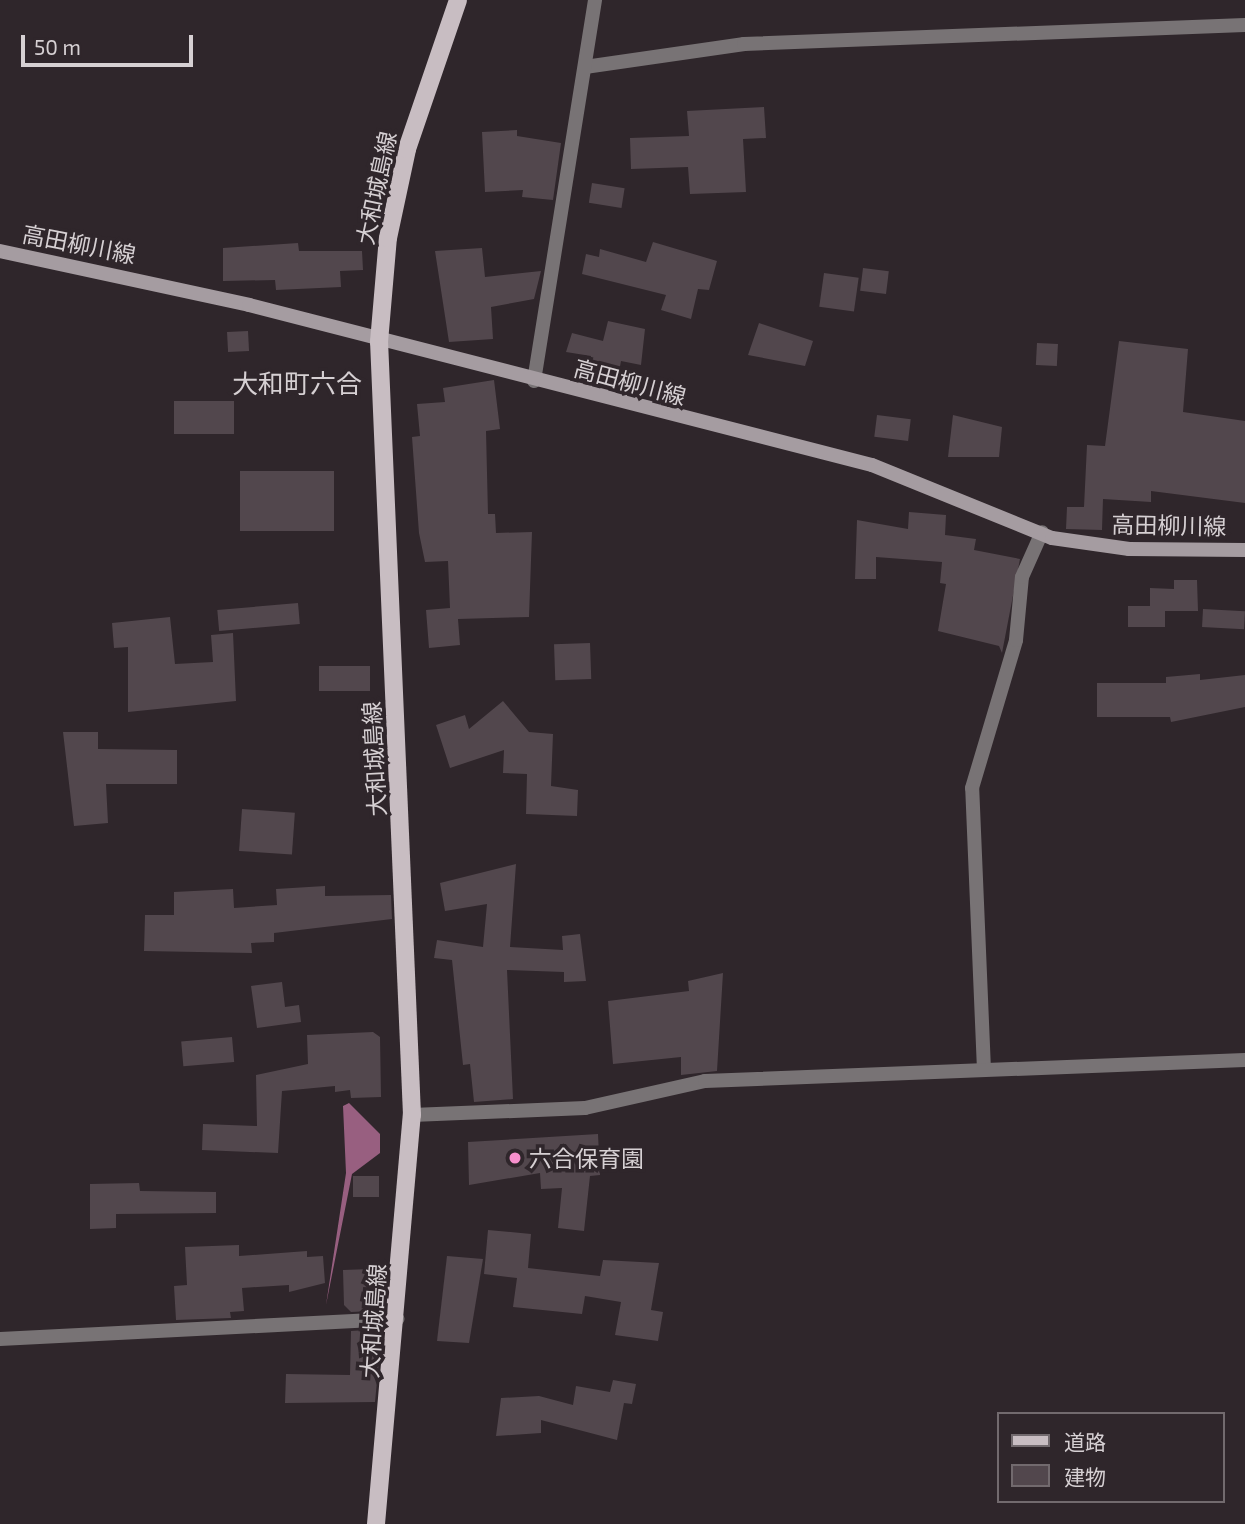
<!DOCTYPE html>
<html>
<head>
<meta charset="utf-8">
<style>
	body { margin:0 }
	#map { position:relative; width:1245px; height:1524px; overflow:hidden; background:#2f262b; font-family:"Exo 2","Noto Sans JP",sans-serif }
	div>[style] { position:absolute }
	.water>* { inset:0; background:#985f80 }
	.building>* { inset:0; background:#52474d; transform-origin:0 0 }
	.minor>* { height:14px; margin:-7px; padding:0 7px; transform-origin:7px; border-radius:7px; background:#787375 }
	.secondary>* { height:14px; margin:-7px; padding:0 7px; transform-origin:7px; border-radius:7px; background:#a59ca1 }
	.primary>* { height:18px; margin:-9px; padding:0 9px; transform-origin:9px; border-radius:9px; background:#c8bdc2 }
	.dots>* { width:19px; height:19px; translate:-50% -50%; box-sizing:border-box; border:4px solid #2f262b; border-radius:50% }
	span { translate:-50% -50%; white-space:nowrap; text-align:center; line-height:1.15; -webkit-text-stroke:7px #2f262b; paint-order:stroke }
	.street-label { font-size:23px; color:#d6d0d3 }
	.poi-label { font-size:23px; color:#d6d0d3 }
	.left { translate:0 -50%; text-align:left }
	.quarter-label { font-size:26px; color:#d6d0d3 }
	.legend { position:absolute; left:997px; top:1412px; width:228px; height:91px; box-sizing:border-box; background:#2f262b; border:2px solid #726a6e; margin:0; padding:9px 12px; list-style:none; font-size:21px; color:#d6d0d3 }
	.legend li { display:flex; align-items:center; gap:14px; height:35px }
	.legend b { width:35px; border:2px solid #726a6e }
	.scale { position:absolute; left:21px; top:35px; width:172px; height:32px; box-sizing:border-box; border:4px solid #d6d0d3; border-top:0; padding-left:9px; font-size:21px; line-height:24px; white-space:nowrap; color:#d6d0d3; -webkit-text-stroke:5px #2f262b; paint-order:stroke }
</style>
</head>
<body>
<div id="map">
	<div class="water">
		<div style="clip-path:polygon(349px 1103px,380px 1134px,380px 1153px,352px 1174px,326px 1305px,346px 1173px,343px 1106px)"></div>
	</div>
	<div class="building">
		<div style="clip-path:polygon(764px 107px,766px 138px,743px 139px,746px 192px,690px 194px,688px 167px,631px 169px,630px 138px,689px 136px,687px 111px)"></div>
		<div style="clip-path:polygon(517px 130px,517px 136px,561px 143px,553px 200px,522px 197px,523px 190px,485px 192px,482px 132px)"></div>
		<div style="left:592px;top:183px;width:33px;height:20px;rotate:9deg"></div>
		<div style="clip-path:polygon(653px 242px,717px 261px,709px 290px,698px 289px,691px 319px,661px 310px,666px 295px,582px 274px,586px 254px,599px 257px,600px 249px,646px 262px)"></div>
		<div style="clip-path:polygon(298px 243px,299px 251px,362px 251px,363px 270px,340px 271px,341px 287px,276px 290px,275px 280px,223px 281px,223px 248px)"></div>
		<div style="clip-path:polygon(482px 248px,485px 277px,541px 271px,534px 299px,491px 307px,493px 339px,449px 342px,435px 251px)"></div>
		<div style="left:863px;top:268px;width:26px;height:23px;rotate:7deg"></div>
		<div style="left:824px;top:273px;width:35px;height:34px;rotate:8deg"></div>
		<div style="clip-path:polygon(608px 321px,645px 329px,641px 365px,621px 361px,617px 383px,586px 377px,591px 356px,566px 352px,572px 333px,603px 341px)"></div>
		<div style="clip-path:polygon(759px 323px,813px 341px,805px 366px,748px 355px)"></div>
		<div style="left:248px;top:331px;width:20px;height:21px;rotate:87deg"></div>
		<div style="clip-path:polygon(1119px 341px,1188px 349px,1183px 412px,1245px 421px,1245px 503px,1151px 491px,1151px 502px,1103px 499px,1102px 530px,1066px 529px,1067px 507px,1084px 507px,1087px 445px,1105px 446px)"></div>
		<div style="left:1037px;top:343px;width:21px;height:22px;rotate:3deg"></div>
		<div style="clip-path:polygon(494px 380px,500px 429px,486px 431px,488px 514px,495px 514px,496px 533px,532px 532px,529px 617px,458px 619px,460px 645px,429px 648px,426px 610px,450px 608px,448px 561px,425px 562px,419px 533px,412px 437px,420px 436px,417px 404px,445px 402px,443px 388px)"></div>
		<div style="left:174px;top:401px;width:60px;height:33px"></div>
		<div style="left:877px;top:415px;width:34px;height:22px;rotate:7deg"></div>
		<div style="clip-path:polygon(953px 415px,1002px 427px,999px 457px,948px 457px)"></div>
		<div style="left:240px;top:471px;width:94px;height:60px"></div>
		<div style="clip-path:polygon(909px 512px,946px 515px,945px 535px,976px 539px,974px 550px,1020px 559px,1002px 653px,999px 646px,938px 631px,946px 584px,940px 583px,942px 562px,876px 557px,876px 579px,855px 579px,857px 520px,908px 529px)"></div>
		<div style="clip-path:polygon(1174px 580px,1197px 580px,1198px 611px,1165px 611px,1165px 627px,1128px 627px,1128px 606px,1150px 606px,1150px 588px,1174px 589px)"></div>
		<div style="left:298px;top:603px;width:21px;height:81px;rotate:85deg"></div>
		<div style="left:1203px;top:609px;width:42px;height:18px;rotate:3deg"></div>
		<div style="clip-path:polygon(170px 617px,175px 664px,213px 662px,211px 635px,233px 633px,236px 701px,128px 712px,128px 647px,114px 648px,112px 623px)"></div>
		<div style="left:590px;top:643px;width:36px;height:36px;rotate:88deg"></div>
		<div style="left:319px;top:666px;width:51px;height:25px"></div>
		<div style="clip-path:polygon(1200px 674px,1200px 680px,1245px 675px,1245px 707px,1171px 722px,1170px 717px,1097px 717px,1097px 683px,1166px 683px,1166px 677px)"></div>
		<div style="clip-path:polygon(503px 701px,529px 732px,553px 734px,551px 786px,578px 790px,577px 816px,526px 814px,527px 774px,503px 773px,504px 750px,450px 768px,436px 725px,465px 715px,469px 729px)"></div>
		<div style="clip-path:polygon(63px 732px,98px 732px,98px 749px,177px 750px,177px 784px,106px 784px,108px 823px,74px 826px)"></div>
		<div style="left:242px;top:809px;width:53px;height:42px;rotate:4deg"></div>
		<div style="clip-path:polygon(516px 864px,510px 947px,563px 950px,562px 936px,580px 934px,586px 981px,564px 982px,564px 972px,507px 970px,513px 1099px,474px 1102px,470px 1064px,463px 1065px,452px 960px,434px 958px,437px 940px,483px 947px,487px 904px,445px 911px,440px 883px)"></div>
		<div style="clip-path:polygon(325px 886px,325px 896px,391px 895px,392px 919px,274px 933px,274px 942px,251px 943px,252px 953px,144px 951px,145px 915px,174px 915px,174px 892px,233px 889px,234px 908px,277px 905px,276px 889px)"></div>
		<div style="clip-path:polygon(723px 973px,717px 1071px,681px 1075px,681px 1057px,613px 1064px,608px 1001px,689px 991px,688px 981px)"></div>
		<div style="clip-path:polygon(282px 982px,285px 1007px,299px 1005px,301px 1022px,257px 1028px,251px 986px)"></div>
		<div style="clip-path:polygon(373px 1032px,380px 1037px,381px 1097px,351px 1098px,350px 1090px,335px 1092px,335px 1086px,282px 1091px,278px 1153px,202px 1150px,203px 1124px,257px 1126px,256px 1075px,308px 1064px,307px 1035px)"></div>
		<div style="left:232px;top:1037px;width:25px;height:51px;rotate:85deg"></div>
		<div style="clip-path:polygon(598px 1134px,600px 1175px,590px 1176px,584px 1231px,558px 1228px,562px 1188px,541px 1189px,540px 1173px,469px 1185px,468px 1142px)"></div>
		<div style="left:379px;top:1176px;width:21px;height:26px;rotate:90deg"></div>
		<div style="clip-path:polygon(139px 1183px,140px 1191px,216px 1192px,216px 1213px,116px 1214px,116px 1228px,90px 1229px,90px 1184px)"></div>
		<div style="clip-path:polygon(488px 1230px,531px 1234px,528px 1268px,600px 1276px,603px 1260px,659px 1263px,651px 1310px,663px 1312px,658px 1341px,615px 1335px,621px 1302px,585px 1296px,582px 1314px,513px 1307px,517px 1278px,484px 1274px)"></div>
		<div style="clip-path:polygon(239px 1245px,239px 1256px,307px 1251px,307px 1257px,323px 1256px,325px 1283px,289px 1292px,289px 1285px,242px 1288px,244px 1311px,230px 1312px,231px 1318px,176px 1320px,174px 1286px,187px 1285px,185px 1247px)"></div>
		<div style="clip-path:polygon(447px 1256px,483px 1259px,469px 1343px,437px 1341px)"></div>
		<div style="clip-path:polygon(371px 1269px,372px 1311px,351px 1312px,344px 1305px,343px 1270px)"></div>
		<div style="clip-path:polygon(382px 1329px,375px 1402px,285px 1403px,286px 1374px,350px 1375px,351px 1331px)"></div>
		<div style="clip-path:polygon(613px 1380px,636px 1384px,632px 1404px,624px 1403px,617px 1440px,541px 1420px,541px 1433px,496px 1436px,501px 1398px,539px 1396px,573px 1405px,576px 1386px,610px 1392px)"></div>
	</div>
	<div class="minor">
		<div style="left:585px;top:67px;width:161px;rotate:-8.2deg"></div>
		<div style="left:744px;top:44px;width:501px;rotate:-2.17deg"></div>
		<div style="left:534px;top:381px;width:386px;rotate:-80.9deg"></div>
		<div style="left:984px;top:1070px;width:282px;rotate:-92.4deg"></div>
		<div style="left:972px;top:788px;width:154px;rotate:-73.4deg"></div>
		<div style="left:1016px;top:640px;width:63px;rotate:-84.6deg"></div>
		<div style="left:1022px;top:577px;width:49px;rotate:-66deg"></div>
		<div style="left:412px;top:1115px;width:173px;rotate:-2.3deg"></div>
		<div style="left:585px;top:1108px;width:123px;rotate:-12.7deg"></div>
		<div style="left:705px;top:1081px;width:540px;rotate:-2.23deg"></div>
		<div style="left:0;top:1339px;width:398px;rotate:-2.9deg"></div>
	</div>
	<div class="secondary">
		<div style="left:0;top:251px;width:255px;rotate:12.2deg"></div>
		<div style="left:249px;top:305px;width:643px;rotate:14.4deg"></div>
		<div style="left:872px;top:465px;width:194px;rotate:22.1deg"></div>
		<div style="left:1052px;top:538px;width:78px;rotate:8.1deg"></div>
		<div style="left:1129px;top:549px;width:116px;rotate:0.5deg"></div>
	</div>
	<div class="primary">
		<div style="left:376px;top:1524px;width:411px;rotate:-85deg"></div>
		<div style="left:412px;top:1115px;width:774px;rotate:-92.44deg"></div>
		<div style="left:379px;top:342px;width:104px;rotate:-85.1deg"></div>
		<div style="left:388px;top:238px;width:91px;rotate:-77.9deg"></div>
		<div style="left:407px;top:149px;width:157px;rotate:-71.1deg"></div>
	</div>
	<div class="dots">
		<div style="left:515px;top:1158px;background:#f790cd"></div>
	</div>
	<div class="street-label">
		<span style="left:376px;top:188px;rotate:-78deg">大和城島線</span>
		<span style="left:79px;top:244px;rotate:11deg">高田柳川線</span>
		<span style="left:630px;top:382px;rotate:15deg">高田柳川線</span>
		<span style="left:1169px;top:525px;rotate:1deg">高田柳川線</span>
		<span style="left:374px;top:759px;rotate:-93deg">大和城島線</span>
		<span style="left:373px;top:1321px;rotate:-86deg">大和城島線</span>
	</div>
	<div class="poi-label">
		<span class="left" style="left:529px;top:1158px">六合保育園</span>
	</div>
	<div class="quarter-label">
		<span style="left:297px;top:383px">大和町六合</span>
	</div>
	<ul class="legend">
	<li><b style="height:9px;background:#c8bdc2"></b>道路</li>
	<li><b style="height:19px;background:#52474d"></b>建物</li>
	</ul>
	<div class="scale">50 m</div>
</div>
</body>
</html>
